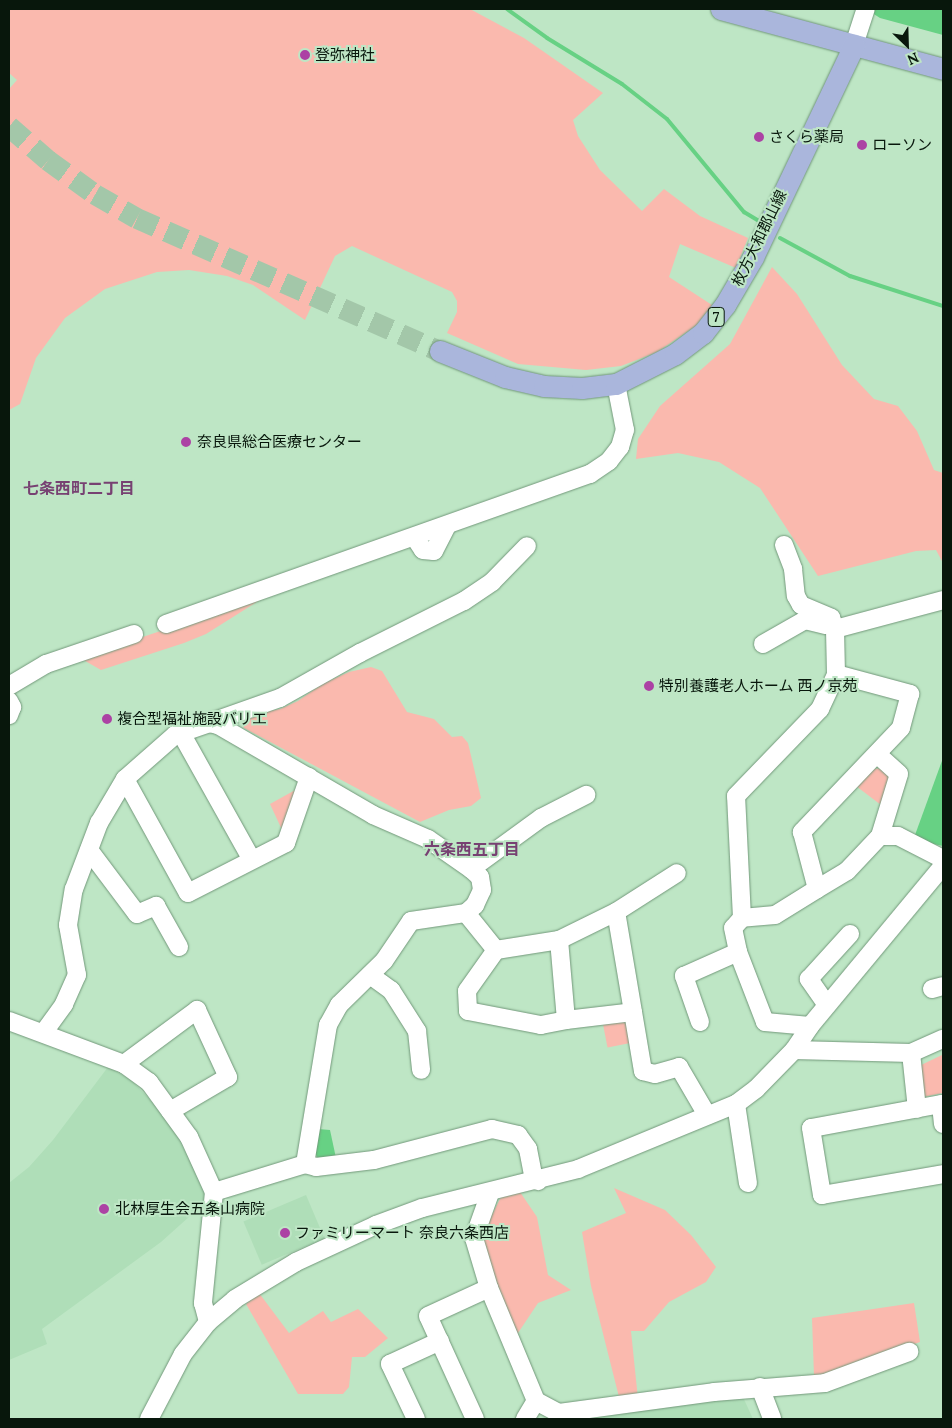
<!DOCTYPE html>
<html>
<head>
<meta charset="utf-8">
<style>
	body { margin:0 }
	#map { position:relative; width:952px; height:1428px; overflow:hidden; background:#bee6c5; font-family:Lora,"Noto Sans JP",serif }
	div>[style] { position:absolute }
	.built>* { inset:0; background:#afdeb8; transform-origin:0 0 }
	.green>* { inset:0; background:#fab9ae; transform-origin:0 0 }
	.water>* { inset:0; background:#67d184 }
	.stream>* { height:4px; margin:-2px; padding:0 2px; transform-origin:2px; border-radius:2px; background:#67d184 }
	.major-tunnel>* { height:21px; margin-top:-10.5px; transform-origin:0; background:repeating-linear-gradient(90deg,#a3c7a9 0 21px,transparent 0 32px) }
	.roads { filter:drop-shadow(0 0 1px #72987a) drop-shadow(0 0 1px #72987a) }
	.minor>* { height:18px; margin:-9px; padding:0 9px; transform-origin:9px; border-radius:9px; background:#fff }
	.major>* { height:21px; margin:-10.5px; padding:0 10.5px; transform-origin:10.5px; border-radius:10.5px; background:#aab6dc }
	.dots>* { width:14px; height:14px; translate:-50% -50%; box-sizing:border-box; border:2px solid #bee6c5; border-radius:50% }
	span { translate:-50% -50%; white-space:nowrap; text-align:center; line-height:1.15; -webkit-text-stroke:4px #bee6c5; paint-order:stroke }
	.shield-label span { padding:1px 4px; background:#bee6c5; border:1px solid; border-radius:4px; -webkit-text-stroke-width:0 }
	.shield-label { font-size:14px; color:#08170c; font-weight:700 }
	.poi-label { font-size:15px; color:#08170c }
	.left { translate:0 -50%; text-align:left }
	.street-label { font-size:15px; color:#08170c }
	.neighbourhood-label { font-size:16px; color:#774172; font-weight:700 }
	.frame { position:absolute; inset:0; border:10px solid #08170c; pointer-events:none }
	.north { position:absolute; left:882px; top:20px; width:50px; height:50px; -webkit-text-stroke:4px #bee6c5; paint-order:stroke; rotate:156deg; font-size:14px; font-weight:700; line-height:20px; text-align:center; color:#08170c }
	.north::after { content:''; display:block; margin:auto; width:18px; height:22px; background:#08170c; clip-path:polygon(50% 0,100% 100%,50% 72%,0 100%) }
</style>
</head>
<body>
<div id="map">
	<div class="built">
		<div style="clip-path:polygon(108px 1067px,131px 1080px,154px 1104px,177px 1135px,209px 1199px,161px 1242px,42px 1329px,47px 1344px,9px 1360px,9px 1183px,29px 1167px,53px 1140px)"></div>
		<div style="left:306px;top:1195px;width:47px;height:68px;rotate:67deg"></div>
		<div style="clip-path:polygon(742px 1395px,753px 1419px,562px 1419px)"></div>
	</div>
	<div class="green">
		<div style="clip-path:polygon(9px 9px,470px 9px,524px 38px,603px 93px,573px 120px,578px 136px,600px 170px,642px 211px,664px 189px,700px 216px,748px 238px,736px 268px,680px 244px,669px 277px,712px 305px,697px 325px,657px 352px,621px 366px,586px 370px,518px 364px,447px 333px,457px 312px,457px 301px,452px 292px,352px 246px,335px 256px,305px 320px,253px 285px,227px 276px,189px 270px,157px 272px,105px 289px,65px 318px,36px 358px,20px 404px,9px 410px,9px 89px,17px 80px,9px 73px)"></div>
		<div style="clip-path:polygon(772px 267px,797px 294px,842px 365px,874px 399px,898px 406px,917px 431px,934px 470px,943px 473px,943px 563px,936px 550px,916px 551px,818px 576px,760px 488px,719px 462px,678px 453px,636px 459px,638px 439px,660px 406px,730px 344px)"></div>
		<div style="clip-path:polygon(268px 595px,206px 634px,184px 643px,101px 670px,80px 658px)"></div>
		<div style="clip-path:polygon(371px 667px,382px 671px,407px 712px,434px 719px,452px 737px,462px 736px,468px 743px,481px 798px,471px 806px,449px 810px,420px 822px,244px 728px,240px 723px,249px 715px,280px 709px,298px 701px,322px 684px,349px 672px)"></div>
		<div style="clip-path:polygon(883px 768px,891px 777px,885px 808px,856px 786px,873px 769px)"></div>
		<div style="clip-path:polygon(297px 789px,283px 832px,270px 804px)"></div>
		<div style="left:633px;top:1016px;width:26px;height:31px;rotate:79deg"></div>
		<div style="clip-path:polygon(942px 1055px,943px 1093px,923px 1097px,917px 1067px)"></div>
		<div style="clip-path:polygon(614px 1188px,665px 1210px,691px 1235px,716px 1267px,706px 1282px,669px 1302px,644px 1331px,631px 1331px,638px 1399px,620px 1401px,591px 1286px,582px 1232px,626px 1213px)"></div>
		<div style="clip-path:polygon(520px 1192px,537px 1217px,548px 1275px,571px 1290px,538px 1303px,516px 1336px,479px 1240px,501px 1197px)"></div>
		<div style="clip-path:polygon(259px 1293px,289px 1333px,323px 1311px,331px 1322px,358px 1309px,388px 1338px,365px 1357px,352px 1357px,349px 1387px,343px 1394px,298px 1394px,246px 1304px)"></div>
		<div style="clip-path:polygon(914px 1303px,920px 1342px,828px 1375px,814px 1376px,812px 1318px)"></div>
	</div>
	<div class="water">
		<div style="clip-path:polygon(866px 9px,943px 9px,943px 35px,880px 18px)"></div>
		<div style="clip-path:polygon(943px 758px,943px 846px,929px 843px,915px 835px)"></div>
		<div style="clip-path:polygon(318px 1129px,330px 1130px,336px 1158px,319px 1160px,315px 1153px)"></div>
	</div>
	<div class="stream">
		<div style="left:507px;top:9px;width:49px;rotate:35.9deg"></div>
		<div style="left:547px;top:38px;width:88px;rotate:31.5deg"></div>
		<div style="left:622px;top:84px;width:57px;rotate:37.9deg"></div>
		<div style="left:667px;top:119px;width:121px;rotate:50.4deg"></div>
		<div style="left:744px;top:212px;width:17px;rotate:31deg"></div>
		<div style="left:780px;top:238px;width:80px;rotate:28.5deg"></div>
		<div style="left:850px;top:276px;width:98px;rotate:17.9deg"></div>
	</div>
	<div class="major-tunnel">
		<div style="left:9px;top:126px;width:52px;rotate:41.1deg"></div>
		<div style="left:48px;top:160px;width:58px;rotate:35.9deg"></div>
		<div style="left:95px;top:194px;width:48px;rotate:29.7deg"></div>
		<div style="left:137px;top:218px;width:331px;rotate:23.7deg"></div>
	</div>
	<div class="roads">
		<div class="minor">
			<div style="left:854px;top:45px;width:38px;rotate:-72deg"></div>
			<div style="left:415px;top:538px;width:14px;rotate:56deg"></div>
			<div style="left:423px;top:550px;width:11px;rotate:5deg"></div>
			<div style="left:434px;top:551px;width:28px;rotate:-63deg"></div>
			<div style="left:784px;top:545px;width:26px;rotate:69deg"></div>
			<div style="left:793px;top:569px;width:27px;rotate:84deg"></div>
			<div style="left:796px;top:596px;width:10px;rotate:61deg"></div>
			<div style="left:801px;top:605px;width:33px;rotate:23deg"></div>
			<div style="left:831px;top:618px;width:12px;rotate:70deg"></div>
			<div style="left:166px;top:624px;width:450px;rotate:-19.5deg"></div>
			<div style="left:590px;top:474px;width:23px;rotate:-34deg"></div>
			<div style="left:609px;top:461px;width:18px;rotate:-52deg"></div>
			<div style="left:620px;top:447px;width:18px;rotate:-74deg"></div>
			<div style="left:625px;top:430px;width:47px;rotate:-101.1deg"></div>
			<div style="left:763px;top:644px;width:48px;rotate:-29.7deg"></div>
			<div style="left:805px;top:620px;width:21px;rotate:14deg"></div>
			<div style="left:836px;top:674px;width:77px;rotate:15.1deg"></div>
			<div style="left:910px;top:694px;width:35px;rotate:105deg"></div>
			<div style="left:901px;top:728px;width:144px;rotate:133.6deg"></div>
			<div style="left:802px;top:832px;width:59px;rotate:75.3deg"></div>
			<div style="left:817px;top:889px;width:49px;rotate:148.2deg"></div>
			<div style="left:775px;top:915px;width:33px;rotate:175deg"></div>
			<div style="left:742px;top:918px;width:122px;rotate:-92.8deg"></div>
			<div style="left:736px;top:796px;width:121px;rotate:-46deg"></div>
			<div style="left:820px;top:709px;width:38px;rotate:-65deg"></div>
			<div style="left:836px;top:674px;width:45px;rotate:-91.3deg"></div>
			<div style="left:835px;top:629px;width:112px;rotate:-15deg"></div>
			<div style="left:9px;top:686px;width:43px;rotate:-30.7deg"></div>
			<div style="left:46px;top:664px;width:93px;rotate:-18.8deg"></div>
			<div style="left:9px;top:701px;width:7px;rotate:63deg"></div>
			<div style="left:12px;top:707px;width:9px;rotate:111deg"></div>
			<div style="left:209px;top:723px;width:75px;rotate:-19.4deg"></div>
			<div style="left:280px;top:698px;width:92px;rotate:-29.4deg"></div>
			<div style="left:360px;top:653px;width:116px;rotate:-26.6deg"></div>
			<div style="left:464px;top:601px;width:34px;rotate:-34deg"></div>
			<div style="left:492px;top:582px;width:50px;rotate:-45.8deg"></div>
			<div style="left:181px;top:733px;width:145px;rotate:60.8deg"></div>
			<div style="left:878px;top:755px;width:28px;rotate:42deg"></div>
			<div style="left:899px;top:774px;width:65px;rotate:107deg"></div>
			<div style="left:880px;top:836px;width:18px"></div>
			<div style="left:898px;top:836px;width:51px;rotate:27.1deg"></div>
			<div style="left:125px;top:779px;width:130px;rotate:61.1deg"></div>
			<div style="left:188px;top:893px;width:110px;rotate:-27deg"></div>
			<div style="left:286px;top:843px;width:70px;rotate:-70.8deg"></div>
			<div style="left:89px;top:850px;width:80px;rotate:53.1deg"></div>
			<div style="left:137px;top:914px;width:21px;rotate:-23deg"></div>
			<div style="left:156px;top:906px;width:47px;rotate:60.7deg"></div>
			<div style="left:471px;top:869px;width:87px;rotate:-36.1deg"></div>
			<div style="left:541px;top:818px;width:51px;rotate:-27.1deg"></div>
			<div style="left:817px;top:889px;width:35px;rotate:-31deg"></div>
			<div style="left:847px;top:871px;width:48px;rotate:-46.7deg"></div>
			<div style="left:742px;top:918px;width:13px;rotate:132deg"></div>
			<div style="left:733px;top:928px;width:25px;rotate:78deg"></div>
			<div style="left:738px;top:952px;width:75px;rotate:68.9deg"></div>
			<div style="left:765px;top:1022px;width:45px;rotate:5.1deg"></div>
			<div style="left:559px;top:940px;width:80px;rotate:85deg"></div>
			<div style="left:566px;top:1020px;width:67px;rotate:-6.8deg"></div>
			<div style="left:633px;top:1012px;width:101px;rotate:-99.6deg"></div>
			<div style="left:496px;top:950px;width:50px;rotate:125.3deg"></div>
			<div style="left:467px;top:991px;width:20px;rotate:87deg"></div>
			<div style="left:468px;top:1011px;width:74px;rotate:10.9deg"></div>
			<div style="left:541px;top:1025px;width:25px;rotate:-11deg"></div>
			<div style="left:370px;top:975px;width:26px;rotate:36deg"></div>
			<div style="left:391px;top:990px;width:49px;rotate:57.6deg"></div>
			<div style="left:417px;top:1031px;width:39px;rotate:84deg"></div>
			<div style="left:932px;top:989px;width:11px;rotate:-15deg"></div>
			<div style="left:827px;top:1005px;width:32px;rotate:-125deg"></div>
			<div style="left:809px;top:979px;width:61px;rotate:-47.7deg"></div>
			<div style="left:633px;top:1012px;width:60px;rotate:80.4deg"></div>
			<div style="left:643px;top:1071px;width:12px;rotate:14deg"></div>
			<div style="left:655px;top:1074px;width:25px;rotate:-16deg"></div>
			<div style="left:679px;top:1067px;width:56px;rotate:59.7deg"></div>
			<div style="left:9px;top:1021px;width:123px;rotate:20.5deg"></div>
			<div style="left:124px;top:1064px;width:31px;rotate:36deg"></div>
			<div style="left:149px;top:1082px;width:68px;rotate:54deg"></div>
			<div style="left:189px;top:1137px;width:60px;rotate:65.6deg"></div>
			<div style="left:214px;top:1192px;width:112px;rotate:95.7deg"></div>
			<div style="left:203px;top:1303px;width:20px;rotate:75deg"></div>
			<div style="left:700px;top:1022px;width:49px;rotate:-109.2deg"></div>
			<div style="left:684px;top:976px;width:59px;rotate:-24deg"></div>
			<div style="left:44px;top:1032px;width:34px;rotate:-54deg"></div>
			<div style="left:64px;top:1004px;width:32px;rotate:-66deg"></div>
			<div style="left:77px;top:975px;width:51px;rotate:-100.2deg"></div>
			<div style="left:68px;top:925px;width:36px;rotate:-81deg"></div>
			<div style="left:74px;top:889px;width:71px;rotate:-69.3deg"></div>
			<div style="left:99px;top:823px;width:51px;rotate:-59.4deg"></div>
			<div style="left:125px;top:779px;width:67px;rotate:-41.3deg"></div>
			<div style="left:175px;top:735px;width:36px;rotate:-19deg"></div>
			<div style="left:209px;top:723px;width:9px;rotate:13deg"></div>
			<div style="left:218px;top:725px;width:179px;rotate:30.1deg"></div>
			<div style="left:373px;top:815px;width:60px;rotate:23.6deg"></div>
			<div style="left:428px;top:839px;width:52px;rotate:34.9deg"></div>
			<div style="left:471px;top:869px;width:12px;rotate:42deg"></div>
			<div style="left:480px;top:877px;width:13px;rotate:81deg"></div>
			<div style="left:482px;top:890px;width:17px;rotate:115deg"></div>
			<div style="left:475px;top:905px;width:12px;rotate:138deg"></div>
			<div style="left:794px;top:1050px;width:117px;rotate:1.5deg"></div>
			<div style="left:911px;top:1053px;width:35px;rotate:-24deg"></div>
			<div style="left:911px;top:1053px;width:56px;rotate:83.9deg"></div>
			<div style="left:124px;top:1064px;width:91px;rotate:-36.5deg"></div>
			<div style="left:197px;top:1010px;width:74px;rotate:65.2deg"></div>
			<div style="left:228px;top:1077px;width:67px;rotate:149.6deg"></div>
			<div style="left:736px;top:1104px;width:80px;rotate:81.4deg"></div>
			<div style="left:943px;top:1124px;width:20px;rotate:-96deg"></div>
			<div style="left:941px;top:1104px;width:132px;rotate:169.5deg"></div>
			<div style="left:811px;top:1128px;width:68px;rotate:80.7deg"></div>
			<div style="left:822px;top:1195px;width:123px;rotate:-9.8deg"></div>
			<div style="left:305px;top:1164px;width:141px;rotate:-80.6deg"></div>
			<div style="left:328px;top:1025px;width:23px;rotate:-61deg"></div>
			<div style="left:339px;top:1005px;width:63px;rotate:-44.4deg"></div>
			<div style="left:384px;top:961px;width:48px;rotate:-56deg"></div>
			<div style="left:411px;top:921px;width:56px;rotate:-8.3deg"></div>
			<div style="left:466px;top:913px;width:48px;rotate:51deg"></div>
			<div style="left:496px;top:950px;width:64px;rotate:-9deg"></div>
			<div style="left:559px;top:940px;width:64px;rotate:-26.2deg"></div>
			<div style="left:616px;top:912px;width:72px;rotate:-32.6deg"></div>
			<div style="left:214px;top:1192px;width:95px;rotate:-17.1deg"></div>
			<div style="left:305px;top:1164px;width:11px;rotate:15deg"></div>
			<div style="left:316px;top:1167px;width:58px;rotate:-6.9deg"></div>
			<div style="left:374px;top:1160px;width:122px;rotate:-14.7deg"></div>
			<div style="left:492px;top:1129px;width:27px;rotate:13deg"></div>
			<div style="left:518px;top:1135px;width:17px;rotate:54deg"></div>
			<div style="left:528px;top:1149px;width:26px;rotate:79deg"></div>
			<div style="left:533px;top:1175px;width:8px;rotate:50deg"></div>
			<div style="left:490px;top:1193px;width:48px;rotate:109.6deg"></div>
			<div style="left:474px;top:1238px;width:52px;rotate:73.3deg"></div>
			<div style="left:489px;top:1288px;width:122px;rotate:67.4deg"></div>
			<div style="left:536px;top:1401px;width:26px;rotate:28deg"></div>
			<div style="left:559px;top:1413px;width:156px;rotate:-7.7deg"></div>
			<div style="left:714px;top:1392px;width:111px;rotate:-4.6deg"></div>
			<div style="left:825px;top:1383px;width:90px;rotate:-20.3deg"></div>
			<div style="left:760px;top:1387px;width:34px;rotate:69deg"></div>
			<div style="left:149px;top:1419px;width:73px;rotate:-62.4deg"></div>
			<div style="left:183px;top:1354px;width:41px;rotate:-52deg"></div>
			<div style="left:208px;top:1322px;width:35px;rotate:-40deg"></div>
			<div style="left:235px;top:1299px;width:71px;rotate:-31.2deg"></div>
			<div style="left:296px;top:1262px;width:88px;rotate:-24.8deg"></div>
			<div style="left:376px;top:1225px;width:49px;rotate:-20.3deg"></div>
			<div style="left:422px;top:1208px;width:161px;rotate:-14deg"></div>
			<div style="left:578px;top:1169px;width:171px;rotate:-22.4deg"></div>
			<div style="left:736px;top:1104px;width:25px;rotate:-37deg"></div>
			<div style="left:756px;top:1089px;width:54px;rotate:-45.7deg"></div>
			<div style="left:794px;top:1050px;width:29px;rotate:-56deg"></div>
			<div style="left:810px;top:1026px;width:208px;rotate:-50.3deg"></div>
			<div style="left:416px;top:1419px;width:61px;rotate:-115.3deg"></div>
			<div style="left:390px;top:1364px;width:55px;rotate:-24.7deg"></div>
			<div style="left:475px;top:1419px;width:113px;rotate:-114.5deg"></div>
			<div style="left:428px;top:1316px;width:67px;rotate:-24.7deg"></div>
			<div style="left:525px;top:1419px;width:21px;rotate:-59deg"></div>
		</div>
		<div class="major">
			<div style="left:721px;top:9px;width:230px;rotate:15.1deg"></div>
			<div style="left:440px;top:351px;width:70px;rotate:21.8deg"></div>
			<div style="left:505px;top:377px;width:40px;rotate:13deg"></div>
			<div style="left:544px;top:386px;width:38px;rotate:3deg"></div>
			<div style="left:582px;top:388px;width:34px;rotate:-7deg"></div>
			<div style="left:616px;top:384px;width:66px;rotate:-27deg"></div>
			<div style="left:675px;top:354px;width:35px;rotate:-37deg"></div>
			<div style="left:703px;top:333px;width:36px;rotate:-52deg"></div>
			<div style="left:725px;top:305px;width:56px;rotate:-59.7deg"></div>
			<div style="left:753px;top:257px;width:235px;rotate:-64.5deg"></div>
		</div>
	</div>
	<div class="dots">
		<div style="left:305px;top:55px;background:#ac42a4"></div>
		<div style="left:759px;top:137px;background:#ac42a4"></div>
		<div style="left:862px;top:145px;background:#ac42a4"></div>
		<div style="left:186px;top:442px;background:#ac42a4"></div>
		<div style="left:649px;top:686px;background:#ac42a4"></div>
		<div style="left:107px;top:719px;background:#ac42a4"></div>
		<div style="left:104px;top:1209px;background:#ac42a4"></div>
		<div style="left:285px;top:1233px;background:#ac42a4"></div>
	</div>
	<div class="shield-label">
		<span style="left:716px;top:317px">7</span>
	</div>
	<div class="poi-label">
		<span class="left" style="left:315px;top:55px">登弥神社</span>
		<span class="left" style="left:769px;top:137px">さくら薬局</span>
		<span class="left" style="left:872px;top:145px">ローソン</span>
		<span class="left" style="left:197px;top:442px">奈良県総合医療センター</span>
		<span class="left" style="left:659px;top:686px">特別養護老人ホーム 西ノ京苑</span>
		<span class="left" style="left:117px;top:719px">複合型福祉施設バリエ</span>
		<span class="left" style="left:115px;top:1209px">北林厚生会五条山病院</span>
		<span class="left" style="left:295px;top:1233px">ファミリーマート 奈良六条西店</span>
	</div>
	<div class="street-label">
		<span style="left:759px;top:238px;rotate:-64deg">枚方大和郡山線</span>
	</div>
	<div class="neighbourhood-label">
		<span style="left:79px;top:488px">七条西町二丁目</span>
		<span style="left:472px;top:849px">六条西五丁目</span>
	</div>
	<div class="frame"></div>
	<div class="north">N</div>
</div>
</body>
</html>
